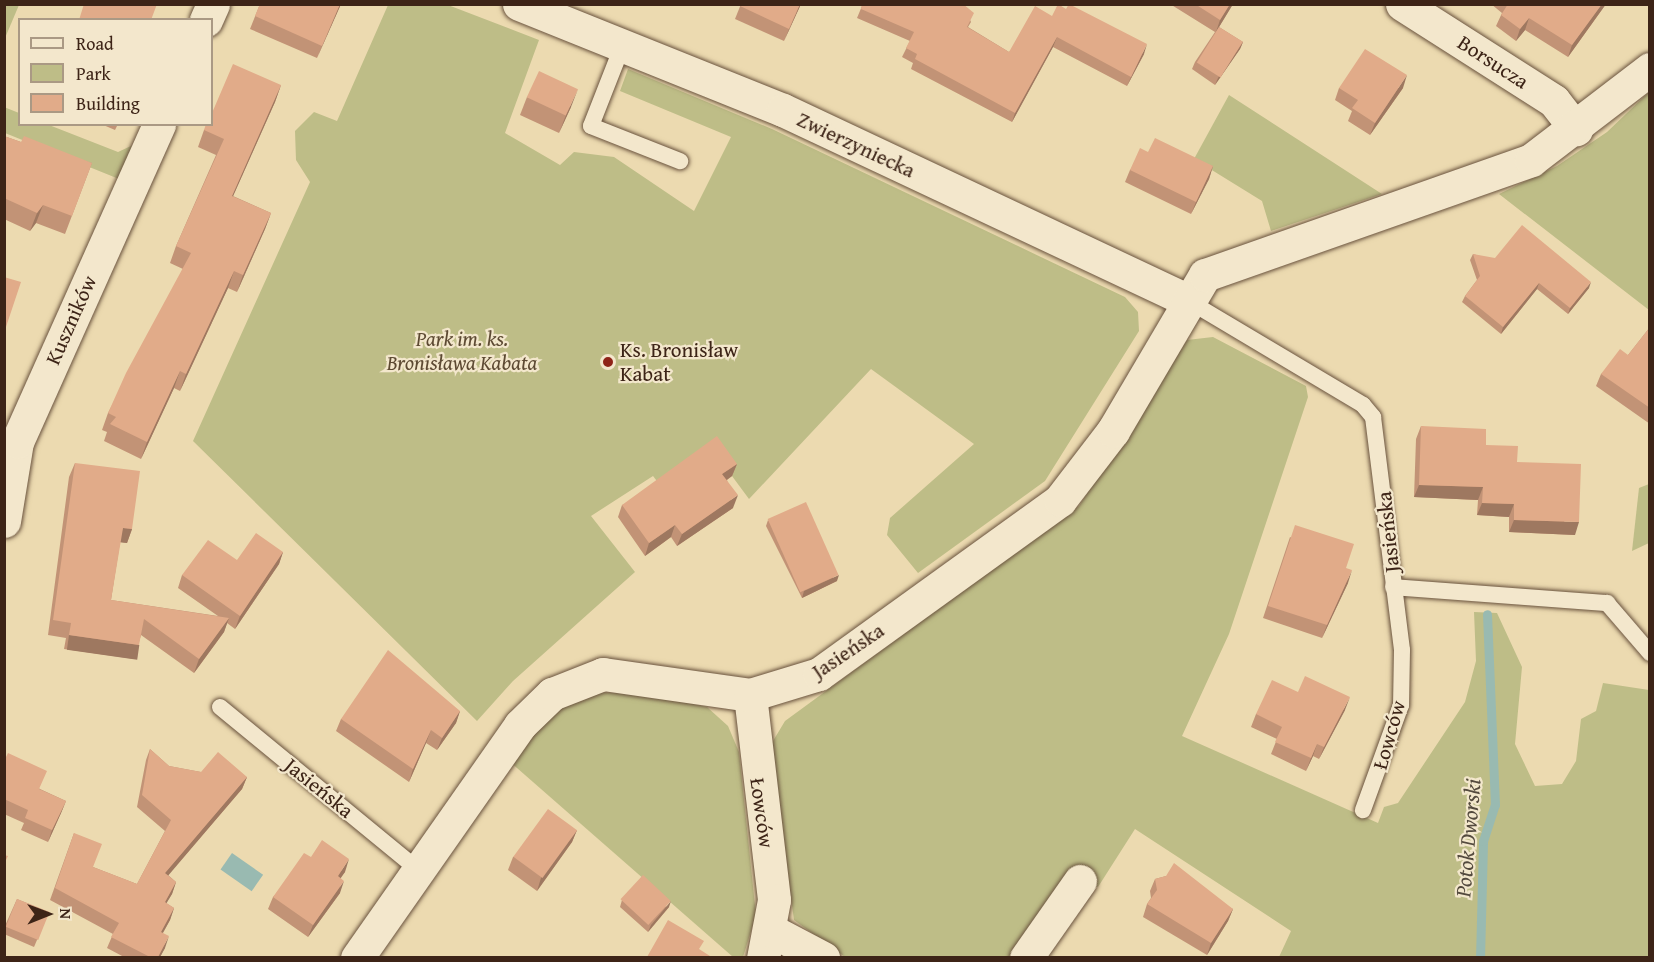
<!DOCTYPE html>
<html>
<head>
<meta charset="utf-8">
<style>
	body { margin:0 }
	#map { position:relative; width:1654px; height:962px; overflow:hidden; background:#ecdab0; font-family:"Gentium Book Plus",serif }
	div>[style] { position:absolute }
	.green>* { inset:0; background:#bebd87 }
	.water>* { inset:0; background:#99bab1; transform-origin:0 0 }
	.stream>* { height:9px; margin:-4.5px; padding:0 4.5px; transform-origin:4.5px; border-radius:4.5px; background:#99bab1 }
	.roads { filter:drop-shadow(0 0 2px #69523d) drop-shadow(0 0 2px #69523d) }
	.service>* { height:16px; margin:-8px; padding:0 8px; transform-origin:8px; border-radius:8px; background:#f3e7cc }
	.minor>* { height:33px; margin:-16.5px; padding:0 16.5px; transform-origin:16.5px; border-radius:16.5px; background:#f3e7cc }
	.wall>* { inset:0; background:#c29376 }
	.shaded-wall>* { inset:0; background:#9e7860; transform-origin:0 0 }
	.building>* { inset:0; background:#e1ab89; transform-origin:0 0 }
	.dots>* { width:16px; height:16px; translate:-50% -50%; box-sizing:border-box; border:3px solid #f3e7cc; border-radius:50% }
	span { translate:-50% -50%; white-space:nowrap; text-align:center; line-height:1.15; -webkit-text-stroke:4.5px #f3e7cc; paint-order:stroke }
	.street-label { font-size:21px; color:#3d2417 }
	.park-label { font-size:21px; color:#5d4a33; font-style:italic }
	.poi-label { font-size:21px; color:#3d2417 }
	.left { translate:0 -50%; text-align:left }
	.water-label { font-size:22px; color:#544a3e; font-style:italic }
	.frame { position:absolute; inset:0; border:6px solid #3d2417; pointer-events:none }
	.legend { position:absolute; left:18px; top:18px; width:195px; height:108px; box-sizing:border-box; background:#f3e7cc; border:2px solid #aa9984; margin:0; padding:8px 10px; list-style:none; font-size:18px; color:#3d2417 }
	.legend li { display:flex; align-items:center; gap:12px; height:30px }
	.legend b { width:30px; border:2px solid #aa9984 }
	.north { position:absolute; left:18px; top:884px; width:60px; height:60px; -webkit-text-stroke:4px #f3e7cc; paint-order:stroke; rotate:89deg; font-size:16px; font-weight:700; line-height:24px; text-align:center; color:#3d2417 }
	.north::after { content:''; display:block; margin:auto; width:21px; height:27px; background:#3d2417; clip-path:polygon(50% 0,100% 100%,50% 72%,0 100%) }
</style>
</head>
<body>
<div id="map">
	<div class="green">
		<div style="clip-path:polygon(5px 4px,19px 5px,5px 38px,4px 5px)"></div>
		<div style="clip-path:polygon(388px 5px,448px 5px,539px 40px,505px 133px,560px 165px,574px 152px,614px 157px,694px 211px,731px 137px,620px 91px,628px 69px,772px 129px,1125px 297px,1138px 312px,1139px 331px,1045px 481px,918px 573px,887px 535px,890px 518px,974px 444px,871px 369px,749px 499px,712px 449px,660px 485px,653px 476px,591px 516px,635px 572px,513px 681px,477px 721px,193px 441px,310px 182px,296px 160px,295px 131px,314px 112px,337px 121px)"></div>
		<div style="clip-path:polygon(1649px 92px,1649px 310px,1499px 194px,1557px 166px,1607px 132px)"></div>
		<div style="clip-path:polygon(1229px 95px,1382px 194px,1271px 231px,1262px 201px,1194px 159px)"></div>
		<div style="clip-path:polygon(4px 107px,19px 113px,20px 124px,49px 125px,118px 152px,133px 145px,119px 179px,5px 133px)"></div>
		<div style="clip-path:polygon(1213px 337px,1306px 386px,1308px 397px,1229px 634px,1182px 736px,1378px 823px,1384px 807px,1398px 803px,1465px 702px,1476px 661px,1474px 612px,1497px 613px,1522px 667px,1515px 744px,1535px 786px,1562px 784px,1576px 761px,1581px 719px,1596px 711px,1603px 683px,1649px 690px,1649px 957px,1279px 957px,1291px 931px,1135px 829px,1098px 887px,1076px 873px,1011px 957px,845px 957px,794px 920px,770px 746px,785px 721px,1079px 506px,1187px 340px)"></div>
		<div style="clip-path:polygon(1649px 484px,1649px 543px,1632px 551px,1639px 488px)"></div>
		<div style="clip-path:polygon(637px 692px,707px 707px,728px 726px,739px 752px,756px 915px,743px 957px,733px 957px,509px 761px,553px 710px,581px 693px)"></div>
	</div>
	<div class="water">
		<div style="left:232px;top:853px;width:38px;height:20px;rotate:35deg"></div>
	</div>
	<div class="stream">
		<div style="left:1480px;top:958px;width:117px;rotate:-88.5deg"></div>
		<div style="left:1483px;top:841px;width:38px;rotate:-72deg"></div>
		<div style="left:1495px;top:805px;width:191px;rotate:-92.4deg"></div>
	</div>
	<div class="roads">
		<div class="service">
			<div style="left:618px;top:57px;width:74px;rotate:111.4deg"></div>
			<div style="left:591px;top:126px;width:96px;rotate:21.5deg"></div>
			<div style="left:1187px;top:300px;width:205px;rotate:30.8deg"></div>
			<div style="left:1363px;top:405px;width:16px;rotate:50deg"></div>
			<div style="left:1373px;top:417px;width:235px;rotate:82.9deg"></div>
			<div style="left:1402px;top:650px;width:55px;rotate:91deg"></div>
			<div style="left:1401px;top:705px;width:112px;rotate:109.9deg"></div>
			<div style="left:1393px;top:587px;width:215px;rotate:4.3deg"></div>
			<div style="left:1607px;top:603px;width:66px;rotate:49.3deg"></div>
			<div style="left:220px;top:707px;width:255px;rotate:39.4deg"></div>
		</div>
		<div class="minor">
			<div style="left:519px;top:4px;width:284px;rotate:21.9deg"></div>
			<div style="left:783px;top:110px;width:446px;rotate:25.2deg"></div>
			<div style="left:1402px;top:4px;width:180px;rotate:32.5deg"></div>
			<div style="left:1554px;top:101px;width:36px;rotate:52deg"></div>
			<div style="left:206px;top:20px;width:17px;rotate:-66deg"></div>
			<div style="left:4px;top:521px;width:80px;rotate:-80.7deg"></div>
			<div style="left:17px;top:442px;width:348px;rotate:-65.9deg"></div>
			<div style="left:750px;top:695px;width:206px;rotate:83.3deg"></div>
			<div style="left:774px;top:900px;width:59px;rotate:100.7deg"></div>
			<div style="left:772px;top:931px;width:58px;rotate:27.9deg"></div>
			<div style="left:357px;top:958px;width:284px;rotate:-55deg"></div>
			<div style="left:520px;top:725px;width:45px;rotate:-44.1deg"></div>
			<div style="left:552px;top:694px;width:55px;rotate:-21.4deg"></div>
			<div style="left:603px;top:674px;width:148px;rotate:8.1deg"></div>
			<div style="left:750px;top:695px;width:72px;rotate:-16.9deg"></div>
			<div style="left:819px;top:674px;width:297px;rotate:-35.8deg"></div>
			<div style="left:1060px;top:500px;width:87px;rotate:-52.5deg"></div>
			<div style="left:1113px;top:431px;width:181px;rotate:-59.5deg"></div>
			<div style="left:1205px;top:275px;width:346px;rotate:-19.4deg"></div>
			<div style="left:1531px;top:160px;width:150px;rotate:-37.4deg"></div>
			<div style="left:1026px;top:958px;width:94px;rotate:-55deg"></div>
		</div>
	</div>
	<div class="wall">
		<div style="clip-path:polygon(260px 4px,341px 4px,317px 58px,250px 29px)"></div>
		<div style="clip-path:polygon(741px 4px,801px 4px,784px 41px,735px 19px)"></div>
		<div style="clip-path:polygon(858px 4px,963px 4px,971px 22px,968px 27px,1009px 52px,1052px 16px,1144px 54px,1127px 86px,1053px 47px,1012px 122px,911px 69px,913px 63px,902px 57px,910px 41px,857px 18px,862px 6px)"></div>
		<div style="clip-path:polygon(1170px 4px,1233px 4px,1219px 27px,1243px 42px,1240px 49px,1215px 85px,1192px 69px,1195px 62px,1215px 32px)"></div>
		<div style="clip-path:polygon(1491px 4px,1606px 4px,1568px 57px,1525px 30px,1516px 41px,1496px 26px,1502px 13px)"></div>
		<div style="clip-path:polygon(281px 85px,275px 102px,233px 196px,271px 213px,265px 229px,237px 292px,228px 288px,180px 391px,174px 388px,141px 459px,104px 441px,107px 432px,102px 430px,108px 413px,183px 269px,170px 263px,176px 246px,216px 155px,198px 147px,204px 130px)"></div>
		<div style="clip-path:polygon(1339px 88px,1403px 88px,1370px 135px,1348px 121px,1352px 111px,1335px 100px)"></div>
		<div style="clip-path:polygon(527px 97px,571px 107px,559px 133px,520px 115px)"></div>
		<div style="clip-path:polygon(101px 124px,118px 124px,115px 130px)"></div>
		<div style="clip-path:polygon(4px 136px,21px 142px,92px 163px,65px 234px,36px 223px,30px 231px,4px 219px)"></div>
		<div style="clip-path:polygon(1148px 152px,1213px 166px,1209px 179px,1191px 214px,1125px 182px,1130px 170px)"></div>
		<div style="clip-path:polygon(1473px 254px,1589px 288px,1568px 314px,1537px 289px,1501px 334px,1462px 302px,1465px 296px,1477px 280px,1470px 260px)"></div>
		<div style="clip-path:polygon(1650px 327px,1650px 424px,1596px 386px,1601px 374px,1628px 355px)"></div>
		<div style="clip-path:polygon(1421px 426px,1486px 445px,1517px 462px,1575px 535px,1509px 532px,1509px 517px,1477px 515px,1478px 500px,1414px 497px,1416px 439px)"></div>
		<div style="clip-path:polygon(75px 463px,132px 529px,127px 543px,120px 542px,111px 600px,218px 616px,178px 588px,182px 575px,237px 560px,283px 552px,279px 564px,235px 629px,227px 623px,224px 632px,194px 673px,141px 635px,134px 659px,64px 649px,66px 638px,48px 635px,69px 477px)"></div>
		<div style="clip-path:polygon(737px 464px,732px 476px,727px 480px,733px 508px,677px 546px,671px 537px,645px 556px,618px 517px,622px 505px)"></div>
		<div style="clip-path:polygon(768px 520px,837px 581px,802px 598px,766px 526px)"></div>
		<div style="clip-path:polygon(1290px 537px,1346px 568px,1348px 583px,1322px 638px,1263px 618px)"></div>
		<div style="clip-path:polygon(1298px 692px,1345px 710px,1319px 759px,1313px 756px,1306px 771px,1271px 754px,1277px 739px,1251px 727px,1256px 714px)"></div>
		<div style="clip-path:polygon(460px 711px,456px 723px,437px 750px,426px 743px,409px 782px,336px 731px,341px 719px)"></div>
		<div style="clip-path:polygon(150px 749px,169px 766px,201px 772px,247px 777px,242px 789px,168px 875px,176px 882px,172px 894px,166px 903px,174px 908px,170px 920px,163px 933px,165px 948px,160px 957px,124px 957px,107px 948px,113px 934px,50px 900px,74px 833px,93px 867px,137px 884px,165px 831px,137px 807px,146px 760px)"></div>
		<div style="clip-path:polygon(4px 761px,40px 789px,66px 801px,61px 813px,48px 842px,21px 830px,24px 823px,4px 814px)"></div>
		<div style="clip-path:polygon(577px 830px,572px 842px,537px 891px,508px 870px,513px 857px)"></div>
		<div style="clip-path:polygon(311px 857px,345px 872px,340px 878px,340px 893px,308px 937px,268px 909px,273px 897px)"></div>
		<div style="clip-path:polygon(1166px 876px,1233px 909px,1228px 921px,1207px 955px,1143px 917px,1147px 904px,1151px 898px,1150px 891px,1155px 879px)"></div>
		<div style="clip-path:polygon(17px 899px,49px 912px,34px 947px,4px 934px,4px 928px)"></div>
		<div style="clip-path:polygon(622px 900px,669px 907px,648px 932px,620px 907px)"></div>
	</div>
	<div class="shaded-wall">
		<div style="clip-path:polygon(340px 4px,341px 4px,317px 58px,322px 46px)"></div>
		<div style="clip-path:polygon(800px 4px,801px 4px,784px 41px,789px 29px)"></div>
		<div style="clip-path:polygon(1230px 4px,1233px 4px,1216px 32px,1220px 20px)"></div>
		<div style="clip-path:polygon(1602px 4px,1606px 4px,1568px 57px,1572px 45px)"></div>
		<div style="clip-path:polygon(1529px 18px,1525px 30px,1516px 41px,1520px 29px)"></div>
		<div style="clip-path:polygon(1057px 37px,1053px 47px,1012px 122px,1015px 113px)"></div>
		<div style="clip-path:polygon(1243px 42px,1240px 49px,1215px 85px,1218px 78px)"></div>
		<div style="clip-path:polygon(1147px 44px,1144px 54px,1127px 86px,1131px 77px)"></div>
		<div style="clip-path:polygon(1407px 75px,1403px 88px,1370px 135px,1375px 123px)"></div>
		<div style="clip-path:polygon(281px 85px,275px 102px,226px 212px,232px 196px)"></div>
		<div style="clip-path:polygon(578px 89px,571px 107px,559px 133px,566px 115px)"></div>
		<div style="clip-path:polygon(1213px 166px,1209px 179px,1191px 214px,1196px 202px)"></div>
		<div style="clip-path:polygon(43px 205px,36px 223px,30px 231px,37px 213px)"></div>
		<div style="clip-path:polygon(271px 213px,265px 229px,237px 292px,243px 275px)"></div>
		<div style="clip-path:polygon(234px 271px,228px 288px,180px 391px,186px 374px)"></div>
		<div style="clip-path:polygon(1591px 282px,1589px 288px,1568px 314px,1570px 308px)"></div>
		<div style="clip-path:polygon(1539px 283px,1537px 289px,1501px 334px,1503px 327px)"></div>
		<div style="clip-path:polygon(180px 371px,174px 388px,141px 459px,147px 442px)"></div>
		<div style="clip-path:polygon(737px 464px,732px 476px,718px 486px,722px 474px)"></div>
		<div style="clip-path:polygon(1419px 485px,1483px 487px,1478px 500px,1414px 497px)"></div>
		<div style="clip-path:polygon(738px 495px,733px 508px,677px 546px,682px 534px)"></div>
		<div style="clip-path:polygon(1482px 503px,1514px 504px,1509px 517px,1477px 515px)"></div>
		<div style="clip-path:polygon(1514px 520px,1579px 522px,1575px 535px,1509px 532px)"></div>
		<div style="clip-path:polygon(675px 525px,671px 537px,645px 556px,649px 543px)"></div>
		<div style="clip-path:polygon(123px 528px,132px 529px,127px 543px,118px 542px)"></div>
		<div style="clip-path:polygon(283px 552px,279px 564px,235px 629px,240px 616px)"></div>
		<div style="clip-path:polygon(1352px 570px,1348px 583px,1322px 638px,1327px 625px)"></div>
		<div style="clip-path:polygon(839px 575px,837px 581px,802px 598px,804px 591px)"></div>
		<div style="clip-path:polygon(229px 618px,224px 632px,194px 673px,199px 659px)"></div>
		<div style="left:69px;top:635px;width:71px;height:15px;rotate:8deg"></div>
		<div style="clip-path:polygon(1350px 697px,1345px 710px,1319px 759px,1324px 747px)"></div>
		<div style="clip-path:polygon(460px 711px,456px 723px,437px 750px,442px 738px)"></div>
		<div style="clip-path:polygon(431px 730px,426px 743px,409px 782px,413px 769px)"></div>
		<div style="clip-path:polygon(1317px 744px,1313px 756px,1306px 771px,1311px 758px)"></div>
		<div style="clip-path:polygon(247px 777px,242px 789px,161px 884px,165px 873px)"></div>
		<div style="clip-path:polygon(66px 801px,61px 813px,48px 842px,52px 830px)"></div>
		<div style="clip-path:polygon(577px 830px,572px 842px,537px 891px,541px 878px)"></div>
		<div style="clip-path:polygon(349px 859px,345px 872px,333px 889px,338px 876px)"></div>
		<div style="clip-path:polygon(344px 881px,340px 893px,308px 937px,313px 925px)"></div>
		<div style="clip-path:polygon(176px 882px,172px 894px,160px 914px,165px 902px)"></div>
		<div style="clip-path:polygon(671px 901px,669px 907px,648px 932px,651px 925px)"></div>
		<div style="clip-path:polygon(174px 908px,170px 920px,157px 943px,161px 932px)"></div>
		<div style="clip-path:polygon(1233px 909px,1228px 921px,1207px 955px,1211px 943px)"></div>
		<div style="clip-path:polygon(169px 936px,165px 948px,160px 957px,158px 957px)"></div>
	</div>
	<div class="building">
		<div style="clip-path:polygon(84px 4px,157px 4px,151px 20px,79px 20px)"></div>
		<div style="clip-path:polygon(260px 4px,340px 4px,322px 46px,255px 16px)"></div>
		<div style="clip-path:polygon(741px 4px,800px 4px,789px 29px,740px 6px)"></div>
		<div style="clip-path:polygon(862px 4px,963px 4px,974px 13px,967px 27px,1009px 52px,1035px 6px,1052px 16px,1058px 4px,1066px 9px,1069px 4px,1147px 44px,1131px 77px,1057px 37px,1015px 113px,915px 59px,917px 54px,906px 48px,914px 32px,861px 9px)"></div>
		<div style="clip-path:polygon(1195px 4px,1230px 4px,1220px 20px)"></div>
		<div style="clip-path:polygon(1508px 4px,1602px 4px,1572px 45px,1529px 18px,1520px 29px,1501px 15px)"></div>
		<div style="left:1219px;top:27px;width:28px;height:42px;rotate:32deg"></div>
		<div style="clip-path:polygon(1365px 49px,1407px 75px,1375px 123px,1352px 108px,1358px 100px,1339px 88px)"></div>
		<div style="clip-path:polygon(233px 64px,281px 85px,232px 196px,271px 213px,243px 275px,234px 271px,186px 374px,180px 371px,147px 442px,110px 424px,116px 417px,108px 413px,126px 373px,191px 253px,176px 246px,224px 139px,204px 130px,206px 124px,212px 124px,212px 113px)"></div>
		<div style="left:539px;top:71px;width:43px;height:29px;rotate:25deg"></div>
		<div style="clip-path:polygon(4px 136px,21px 142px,24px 136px,92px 163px,72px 216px,43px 205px,37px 213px,4px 198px)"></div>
		<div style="clip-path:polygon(1155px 138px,1213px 166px,1196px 202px,1130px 170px,1140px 148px,1148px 152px)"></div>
		<div style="clip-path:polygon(1522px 225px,1591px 282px,1570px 308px,1539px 283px,1503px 327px,1465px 296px,1480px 276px,1473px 254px,1495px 258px)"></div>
		<div style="clip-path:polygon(4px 277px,21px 282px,4px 333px)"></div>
		<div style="clip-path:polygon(1650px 327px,1650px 408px,1601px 374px,1620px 349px,1628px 355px)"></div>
		<div style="clip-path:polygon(1421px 426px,1486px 429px,1486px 445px,1518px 446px,1517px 462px,1581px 464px,1579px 522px,1514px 520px,1514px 504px,1482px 503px,1483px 487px,1419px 485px)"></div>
		<div style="clip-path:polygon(717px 436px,737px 464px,722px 474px,738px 495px,682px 534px,675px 525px,649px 543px,622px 505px)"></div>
		<div style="clip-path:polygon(75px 463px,140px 471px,132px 529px,123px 528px,111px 600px,229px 618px,199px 659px,144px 619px,139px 645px,69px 635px,71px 623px,53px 620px)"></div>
		<div style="left:806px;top:502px;width:80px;height:42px;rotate:66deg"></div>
		<div style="clip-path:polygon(1295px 525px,1354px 544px,1346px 568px,1352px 570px,1327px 625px,1268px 606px)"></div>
		<div style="clip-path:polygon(256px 533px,283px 552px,240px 616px,182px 575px,208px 540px,237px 560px)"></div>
		<div style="clip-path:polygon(388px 650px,460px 711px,442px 738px,431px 730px,413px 769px,341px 719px)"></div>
		<div style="clip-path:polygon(1305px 676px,1350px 697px,1324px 747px,1317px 744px,1311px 758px,1275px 742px,1282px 727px,1256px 714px,1272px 680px,1298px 692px)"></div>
		<div style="clip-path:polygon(150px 749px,169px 766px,201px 772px,218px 752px,247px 777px,165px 873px,176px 882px,165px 902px,174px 908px,161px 932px,169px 936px,158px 957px,150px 957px,111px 937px,119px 923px,55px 888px,74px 833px,102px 844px,93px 867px,137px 884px,171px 820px,142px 795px)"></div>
		<div style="clip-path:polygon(8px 753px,47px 771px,39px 789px,66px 801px,52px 830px,25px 818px,28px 810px,4px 799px,4px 761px)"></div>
		<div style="left:548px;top:809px;width:36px;height:59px;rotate:36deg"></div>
		<div style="clip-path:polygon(322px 840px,349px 859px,338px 876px,344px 881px,313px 925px,273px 897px,304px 853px,311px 857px)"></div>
		<div style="clip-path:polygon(4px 855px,8px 856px,4px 864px)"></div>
		<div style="clip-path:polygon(1174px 863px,1233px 909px,1211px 943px,1147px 904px,1157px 890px,1155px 879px,1166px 876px)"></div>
		<div style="left:643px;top:875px;width:38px;height:33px;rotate:43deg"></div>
		<div style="left:17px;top:899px;width:35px;height:30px;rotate:22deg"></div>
		<div style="clip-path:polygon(668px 920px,704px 941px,699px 949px,710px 956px,709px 957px,647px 957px)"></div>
	</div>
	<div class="dots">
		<div style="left:608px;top:362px;background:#8f2418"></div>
	</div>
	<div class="street-label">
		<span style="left:1493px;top:62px;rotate:33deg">Borsucza</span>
		<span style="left:856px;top:145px;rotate:25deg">Zwierzyniecka</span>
		<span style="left:71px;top:320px;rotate:-66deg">Kuszników</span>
		<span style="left:1388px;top:532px;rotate:-96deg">Jasieńska</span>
		<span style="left:848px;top:651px;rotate:-34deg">Jasieńska</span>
		<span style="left:1389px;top:735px;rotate:-74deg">Łowców</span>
		<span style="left:319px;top:788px;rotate:39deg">Jasieńska</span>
		<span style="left:762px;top:813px;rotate:82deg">Łowców</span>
	</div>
	<div class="park-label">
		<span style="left:462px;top:351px">Park im. ks.<br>Bronisława Kabata</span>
	</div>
	<div class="poi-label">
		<span class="left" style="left:620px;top:362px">Ks. Bronisław<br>Kabat</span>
	</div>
	<div class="water-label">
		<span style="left:1468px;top:838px;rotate:-85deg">Potok Dworski</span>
	</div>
	<div class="frame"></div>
	<ul class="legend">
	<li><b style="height:8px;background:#f3e7cc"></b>Road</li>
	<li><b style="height:16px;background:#bebd87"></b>Park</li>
	<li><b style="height:16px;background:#e1ab89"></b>Building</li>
	</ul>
	<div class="north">N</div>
</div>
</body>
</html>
